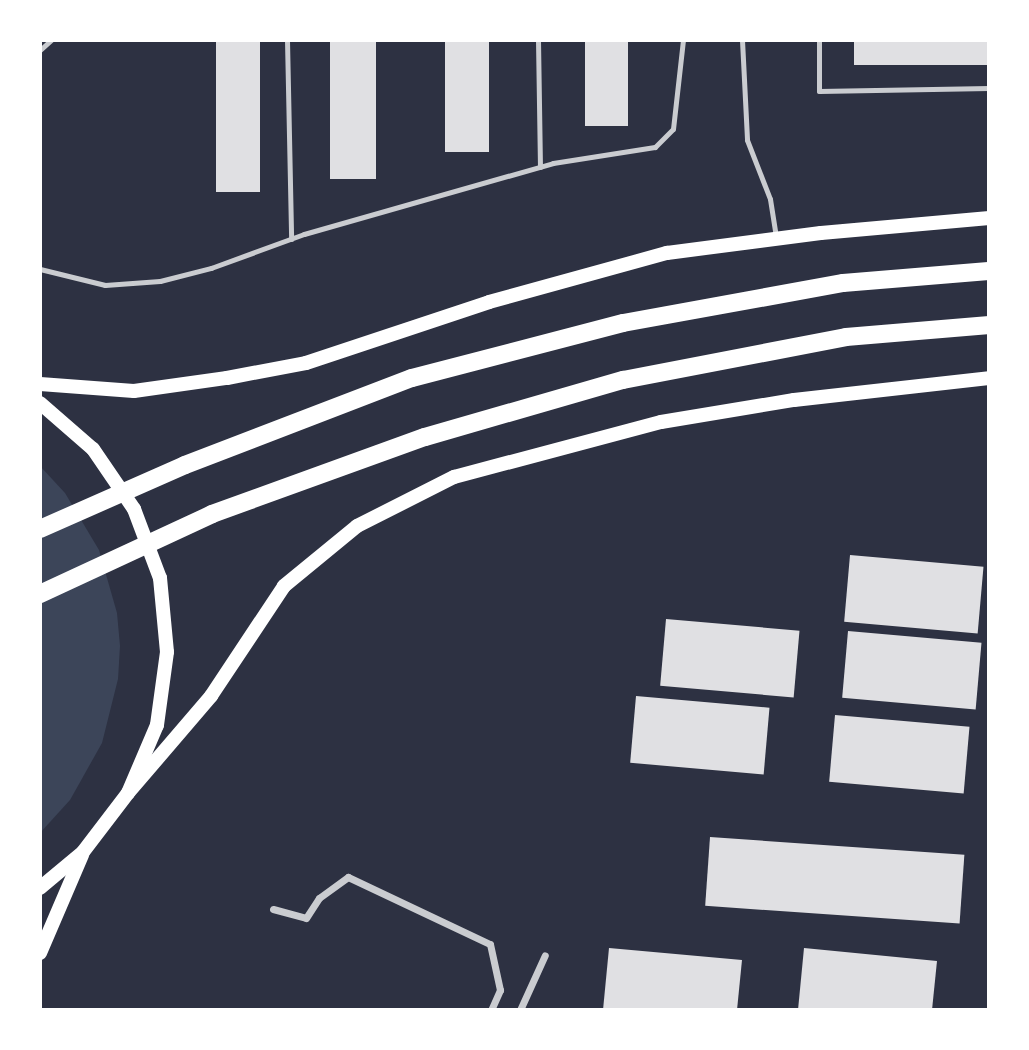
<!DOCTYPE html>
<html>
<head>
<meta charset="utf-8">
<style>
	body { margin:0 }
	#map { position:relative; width:1029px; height:1050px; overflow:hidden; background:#2d3142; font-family:"Sofia Sans Condensed",sans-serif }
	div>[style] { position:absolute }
	.green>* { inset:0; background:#3c4559 }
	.building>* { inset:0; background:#e0e0e3; transform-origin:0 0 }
	.service>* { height:5px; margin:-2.5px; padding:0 2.5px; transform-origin:2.5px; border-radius:2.5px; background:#caccd0 }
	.minor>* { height:7px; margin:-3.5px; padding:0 3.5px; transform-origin:3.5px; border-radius:3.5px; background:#caccd0 }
	.secondary>* { height:14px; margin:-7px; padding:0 7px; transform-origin:7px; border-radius:7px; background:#fff }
	.primary>* { height:18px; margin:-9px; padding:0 9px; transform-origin:9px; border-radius:9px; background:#fff }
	span { translate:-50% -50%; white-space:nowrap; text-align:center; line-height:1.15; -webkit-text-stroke:7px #fff; paint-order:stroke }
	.frame { position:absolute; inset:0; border:42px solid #fff; pointer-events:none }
</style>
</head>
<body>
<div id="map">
	<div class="green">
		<div style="clip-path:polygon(40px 466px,65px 493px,99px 550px,117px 613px,120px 646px,118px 679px,102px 743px,70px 800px,40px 833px)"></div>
	</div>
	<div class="building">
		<div style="left:216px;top:40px;width:44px;height:152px"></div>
		<div style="left:330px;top:40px;width:46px;height:139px"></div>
		<div style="left:445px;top:40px;width:44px;height:112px"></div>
		<div style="left:585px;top:40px;width:43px;height:86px"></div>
		<div style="left:854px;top:40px;width:135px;height:25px"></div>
		<div style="left:850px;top:555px;width:134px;height:67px;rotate:5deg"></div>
		<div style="left:666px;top:619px;width:134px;height:67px;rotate:5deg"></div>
		<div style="left:848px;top:631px;width:134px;height:67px;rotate:5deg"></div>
		<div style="left:636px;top:696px;width:134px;height:67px;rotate:5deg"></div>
		<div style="left:835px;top:715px;width:135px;height:67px;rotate:5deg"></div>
		<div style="left:710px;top:837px;width:255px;height:69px;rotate:4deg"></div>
		<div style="clip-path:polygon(609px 948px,742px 960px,737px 1010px,603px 1010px)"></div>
		<div style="clip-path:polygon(804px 948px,937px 961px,932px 1010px,798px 1010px)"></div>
	</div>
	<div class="service">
		<div style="left:287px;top:40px;width:199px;rotate:88.8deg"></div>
		<div style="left:538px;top:40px;width:127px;rotate:89.1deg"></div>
		<div style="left:742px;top:40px;width:100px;rotate:87.1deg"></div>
		<div style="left:747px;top:140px;width:63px;rotate:68.7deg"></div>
		<div style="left:770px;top:199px;width:37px;rotate:81deg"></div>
		<div style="left:819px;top:40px;width:51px;rotate:90deg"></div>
		<div style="left:819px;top:91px;width:170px;rotate:-1deg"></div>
		<div style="left:40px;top:50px;width:15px;rotate:-42deg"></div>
		<div style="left:40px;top:269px;width:67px;rotate:13.8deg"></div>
		<div style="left:105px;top:285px;width:55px;rotate:-4.2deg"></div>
		<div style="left:160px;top:281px;width:53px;rotate:-14.3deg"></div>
		<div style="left:211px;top:268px;width:99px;rotate:-20.1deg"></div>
		<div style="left:304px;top:234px;width:259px;rotate:-15.9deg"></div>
		<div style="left:553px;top:163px;width:103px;rotate:-8.9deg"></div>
		<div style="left:655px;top:147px;width:25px;rotate:-45deg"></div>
		<div style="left:673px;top:129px;width:90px;rotate:-83.6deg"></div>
	</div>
	<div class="minor">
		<div style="left:273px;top:909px;width:34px;rotate:15deg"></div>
		<div style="left:306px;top:918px;width:24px;rotate:-57deg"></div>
		<div style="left:319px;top:898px;width:36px;rotate:-36deg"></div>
		<div style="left:348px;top:877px;width:157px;rotate:25.3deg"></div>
		<div style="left:490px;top:944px;width:47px;rotate:77.7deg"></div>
		<div style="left:500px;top:990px;width:22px;rotate:114deg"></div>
		<div style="left:520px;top:1010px;width:60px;rotate:-65.6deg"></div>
	</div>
	<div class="secondary">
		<div style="left:40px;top:384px;width:94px;rotate:4.3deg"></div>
		<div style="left:134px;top:391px;width:94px;rotate:-8deg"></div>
		<div style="left:227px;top:378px;width:80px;rotate:-10.8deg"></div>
		<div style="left:306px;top:363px;width:193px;rotate:-18.4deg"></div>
		<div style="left:489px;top:302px;width:185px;rotate:-15.4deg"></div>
		<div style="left:667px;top:253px;width:155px;rotate:-7.4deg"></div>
		<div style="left:821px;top:233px;width:169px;rotate:-5.1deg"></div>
		<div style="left:40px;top:403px;width:70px;rotate:41deg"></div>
		<div style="left:93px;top:449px;width:73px;rotate:55.7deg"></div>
		<div style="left:134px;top:509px;width:74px;rotate:69.4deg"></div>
		<div style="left:160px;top:578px;width:74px;rotate:84.6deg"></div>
		<div style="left:167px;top:652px;width:74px;rotate:97.8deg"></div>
		<div style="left:157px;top:725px;width:74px;rotate:113.1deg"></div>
		<div style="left:128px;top:793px;width:74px;rotate:127.3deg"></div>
		<div style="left:83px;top:852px;width:56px;rotate:140.1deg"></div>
		<div style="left:128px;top:793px;width:128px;rotate:-49.4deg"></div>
		<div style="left:211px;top:696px;width:132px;rotate:-56.4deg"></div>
		<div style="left:284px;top:586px;width:94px;rotate:-39.4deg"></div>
		<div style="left:357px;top:526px;width:109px;rotate:-26.8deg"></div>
		<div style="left:454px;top:477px;width:214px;rotate:-14.9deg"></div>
		<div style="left:661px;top:422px;width:135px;rotate:-9.4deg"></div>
		<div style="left:794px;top:400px;width:196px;rotate:-6.4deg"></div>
		<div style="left:40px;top:953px;width:107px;rotate:-66.8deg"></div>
	</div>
	<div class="primary">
		<div style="left:40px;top:529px;width:158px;rotate:-23.8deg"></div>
		<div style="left:185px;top:465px;width:243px;rotate:-21deg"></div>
		<div style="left:412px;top:378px;width:218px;rotate:-14.6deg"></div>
		<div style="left:623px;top:323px;width:224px;rotate:-10.3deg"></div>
		<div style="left:843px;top:283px;width:146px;rotate:-4.7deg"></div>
		<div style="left:40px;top:594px;width:190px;rotate:-24.9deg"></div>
		<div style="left:212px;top:514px;width:226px;rotate:-19.9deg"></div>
		<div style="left:425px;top:437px;width:206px;rotate:-16.1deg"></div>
		<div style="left:623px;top:380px;width:227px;rotate:-10.9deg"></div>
		<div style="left:846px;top:337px;width:144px;rotate:-4.8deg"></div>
	</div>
	<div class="frame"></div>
</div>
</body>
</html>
